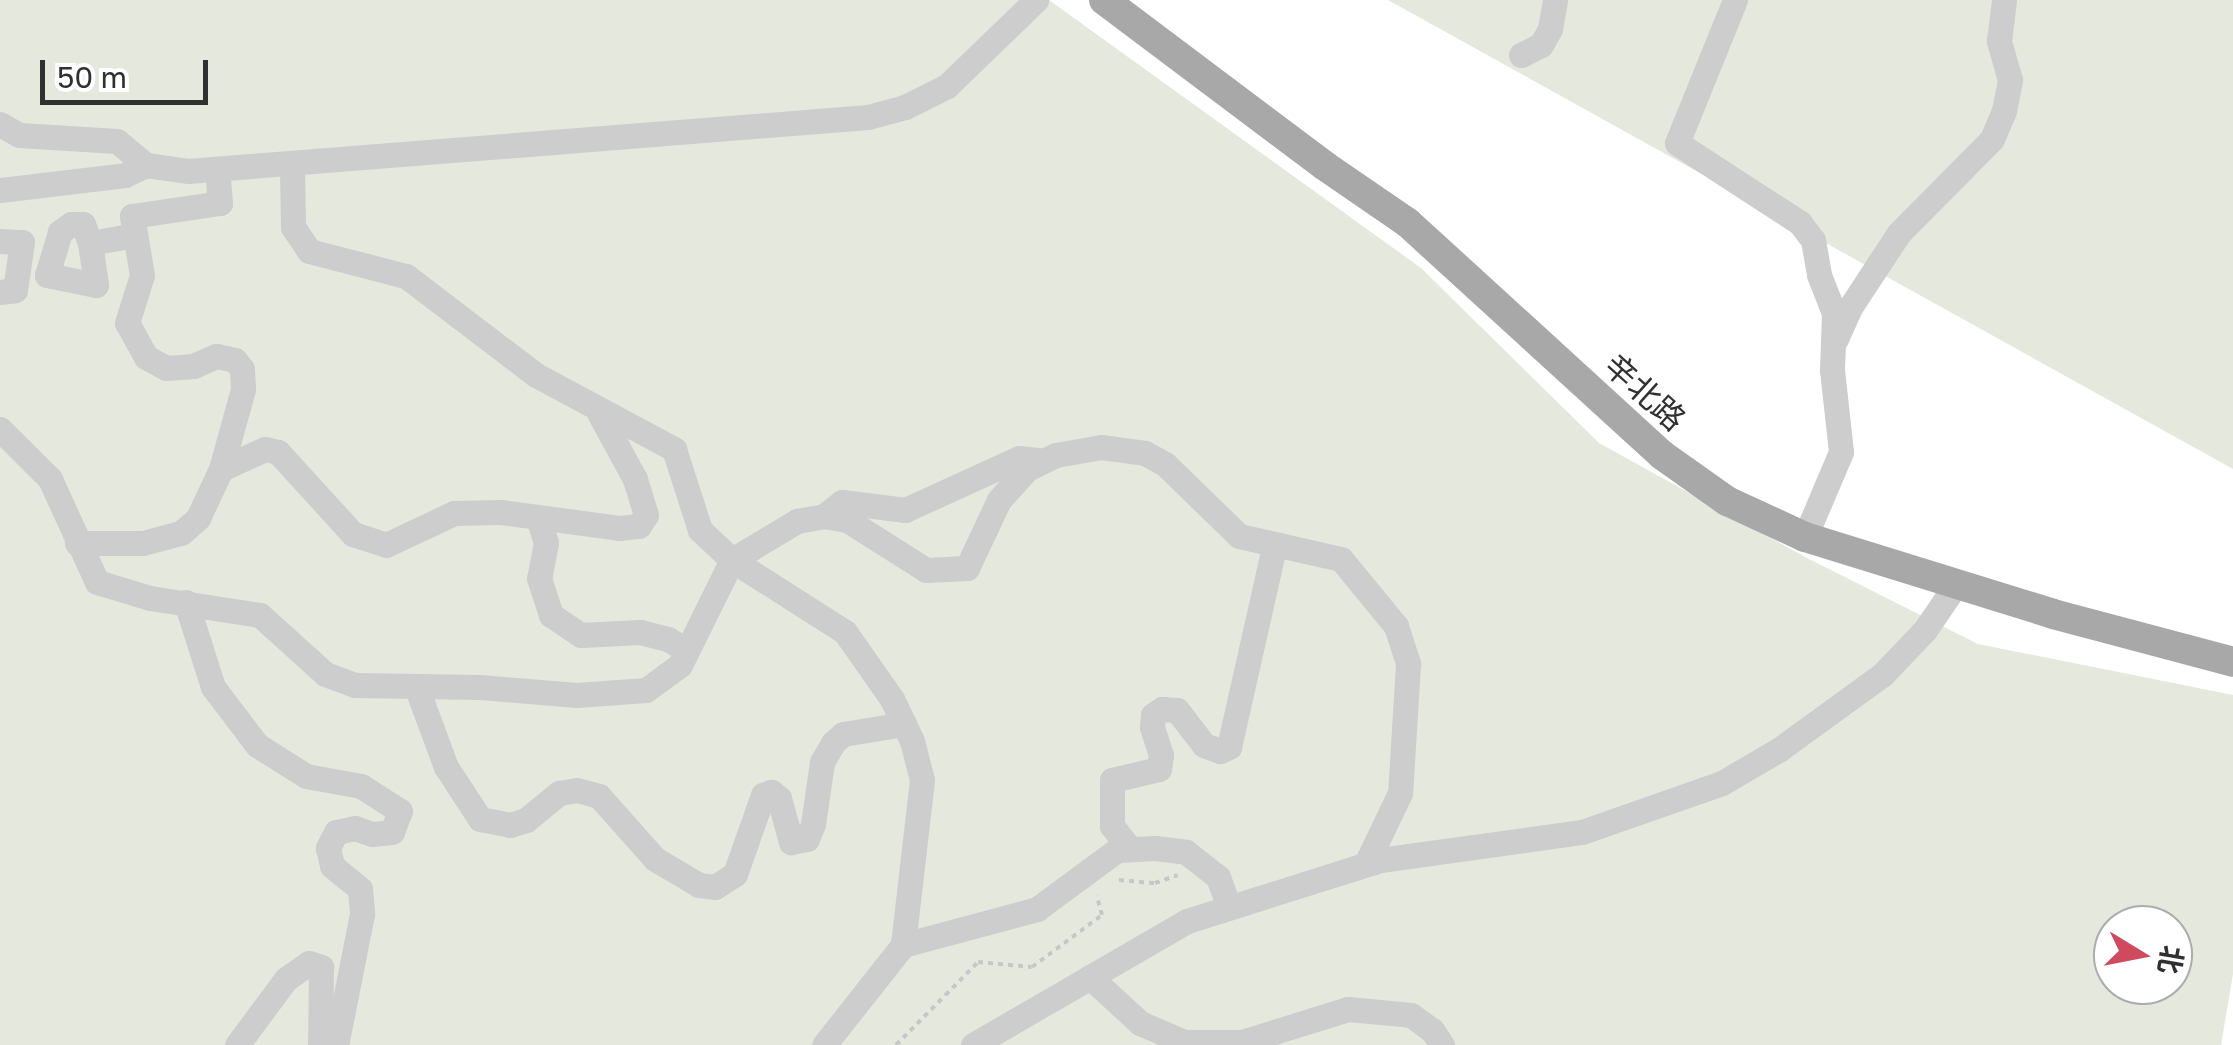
<!DOCTYPE html>
<html>
<head>
<meta charset="utf-8">
<style>
	body { margin:0 }
	#map { position:relative; width:2233px; height:1045px; overflow:hidden; background:#fff; font-family:"Golos Text","Noto Sans SC",sans-serif }
	div>[style] { position:absolute }
	.green>* { inset:0; background:#e4e8dd }
	.path>* { height:4px; margin-top:-2px; transform-origin:0; background:repeating-linear-gradient(90deg,#c7c7c7 0 5px,transparent 0 10px) }
	.minor>* { height:25px; margin:-12.5px; padding:0 12.5px; transform-origin:12.5px; border-radius:12.5px; background:#cdcdcd }
	.major>* { height:30px; margin:-15px; padding:0 15px; transform-origin:15px; border-radius:15px; background:#a8a8a8 }
	span { translate:-50% -50%; white-space:nowrap; text-align:center; line-height:1.15; -webkit-text-stroke:10px #fff; paint-order:stroke }
	.street-label { font-size:32px; color:#303030 }
	.north { position:absolute; left:2093px; top:905px; width:100px; height:100px; box-sizing:border-box; background:#fff; border:2px solid #acacac; border-radius:50%; rotate:100deg; font-size:28px; font-weight:700; line-height:40px; text-align:center; color:#303030 }
	.north::after { content:''; display:block; margin:auto; width:35px; height:45px; background:#cf495f; clip-path:polygon(50% 0,100% 100%,50% 72%,0 100%) }
	.scale { position:absolute; left:40px; top:60px; width:168px; height:45px; box-sizing:border-box; border:5px solid #303030; border-top:0; padding-left:12px; font-size:30px; line-height:35px; white-space:nowrap; color:#303030; -webkit-text-stroke:8px #fff; paint-order:stroke }
</style>
</head>
<body>
<div id="map">
	<div class="green">
		<div style="clip-path:polygon(evenodd,0 0,1049px 0,1421px 268px,1599px 443px,1809px 559px,1978px 644px,2233px 695px,2233px 974px,2221px 1045px,0 1045px,0 0,2113px 925px,2173px 925px,2173px 985px,2113px 985px,2113px 925px)"></div>
		<div style="clip-path:polygon(1388px 0,2233px 0,2233px 469px)"></div>
	</div>
	<div class="path">
		<div style="left:1119px;top:880px;width:36px;rotate:5deg"></div>
		<div style="left:1155px;top:883px;width:24px;rotate:-19deg"></div>
		<div style="left:896px;top:1045px;width:117px;rotate:-45.3deg"></div>
		<div style="left:978px;top:962px;width:54px;rotate:5.3deg"></div>
		<div style="left:1032px;top:967px;width:87px;rotate:-36.6deg"></div>
		<div style="left:1102px;top:915px;width:20px;rotate:-105deg"></div>
	</div>
	<div class="minor">
		<div style="left:1735px;top:0;width:154px;rotate:112.1deg"></div>
		<div style="left:1677px;top:143px;width:147px;rotate:33deg"></div>
		<div style="left:1800px;top:223px;width:21px;rotate:53deg"></div>
		<div style="left:1813px;top:240px;width:36px;rotate:80deg"></div>
		<div style="left:1819px;top:275px;width:41px;rotate:68.5deg"></div>
		<div style="left:1834px;top:313px;width:57px;rotate:92deg"></div>
		<div style="left:1832px;top:370px;width:82px;rotate:83.7deg"></div>
		<div style="left:1841px;top:452px;width:92px;rotate:113deg"></div>
		<div style="left:1521px;top:55px;width:22px;rotate:-27deg"></div>
		<div style="left:1541px;top:45px;width:18px;rotate:-61deg"></div>
		<div style="left:1550px;top:29px;width:29px;rotate:-80deg"></div>
		<div style="left:0;top:124px;width:22px;rotate:30deg"></div>
		<div style="left:19px;top:135px;width:98px;rotate:3.5deg"></div>
		<div style="left:117px;top:141px;width:38px;rotate:40deg"></div>
		<div style="left:146px;top:165px;width:42px;rotate:8.1deg"></div>
		<div style="left:188px;top:171px;width:682px;rotate:-4.54deg"></div>
		<div style="left:868px;top:117px;width:38px;rotate:-15deg"></div>
		<div style="left:905px;top:107px;width:47px;rotate:-26.6deg"></div>
		<div style="left:947px;top:86px;width:124px;rotate:-44deg"></div>
		<div style="left:292px;top:163px;width:64px;rotate:89.1deg"></div>
		<div style="left:293px;top:227px;width:29px;rotate:56deg"></div>
		<div style="left:309px;top:251px;width:100px;rotate:14.5deg"></div>
		<div style="left:406px;top:276px;width:163px;rotate:37.3deg"></div>
		<div style="left:536px;top:375px;width:157px;rotate:28.2deg"></div>
		<div style="left:674px;top:449px;width:85px;rotate:72.2deg"></div>
		<div style="left:700px;top:530px;width:44px;rotate:43.2deg"></div>
		<div style="left:732px;top:560px;width:134px;rotate:32.5deg"></div>
		<div style="left:845px;top:632px;width:82px;rotate:55deg"></div>
		<div style="left:892px;top:699px;width:47px;rotate:64.5deg"></div>
		<div style="left:912px;top:741px;width:40px;rotate:75.6deg"></div>
		<div style="left:922px;top:780px;width:166px;rotate:96.6deg"></div>
		<div style="left:903px;top:945px;width:127px;rotate:128.3deg"></div>
		<div style="left:0;top:190px;width:126px;rotate:-6.8deg"></div>
		<div style="left:125px;top:175px;width:23px;rotate:-25deg"></div>
		<div style="left:0;top:241px;width:22px;rotate:3deg"></div>
		<div style="left:22px;top:242px;width:49px;rotate:98.3deg"></div>
		<div style="left:15px;top:290px;width:15px;rotate:172deg"></div>
		<div style="left:90px;top:243px;width:20px;rotate:-110deg"></div>
		<div style="left:83px;top:224px;width:12px;rotate:180deg"></div>
		<div style="left:71px;top:224px;width:14px;rotate:144deg"></div>
		<div style="left:60px;top:232px;width:45px;rotate:106.8deg"></div>
		<div style="left:47px;top:275px;width:50px;rotate:11.5deg"></div>
		<div style="left:96px;top:285px;width:42px;rotate:-98.1deg"></div>
		<div style="left:90px;top:243px;width:46px;rotate:-10.1deg"></div>
		<div style="left:1836px;top:339px;width:36px;rotate:-66deg"></div>
		<div style="left:1851px;top:306px;width:87px;rotate:-56.7deg"></div>
		<div style="left:1899px;top:233px;width:132px;rotate:-45.3deg"></div>
		<div style="left:1992px;top:139px;width:30px;rotate:-67deg"></div>
		<div style="left:2004px;top:111px;width:32px;rotate:-79deg"></div>
		<div style="left:2010px;top:80px;width:41px;rotate:-105.8deg"></div>
		<div style="left:1999px;top:41px;width:41px;rotate:-83deg"></div>
		<div style="left:0;top:429px;width:71px;rotate:45deg"></div>
		<div style="left:50px;top:479px;width:113px;rotate:65.5deg"></div>
		<div style="left:97px;top:582px;width:55px;rotate:16.8deg"></div>
		<div style="left:150px;top:598px;width:111px;rotate:8.8deg"></div>
		<div style="left:260px;top:615px;width:88px;rotate:42.2deg"></div>
		<div style="left:325px;top:674px;width:32px;rotate:20deg"></div>
		<div style="left:355px;top:685px;width:125px;rotate:0.9deg"></div>
		<div style="left:480px;top:687px;width:97px;rotate:4.7deg"></div>
		<div style="left:577px;top:695px;width:69px;rotate:-4.1deg"></div>
		<div style="left:646px;top:690px;width:42px;rotate:-36.3deg"></div>
		<div style="left:680px;top:665px;width:117px;rotate:-63.7deg"></div>
		<div style="left:732px;top:560px;width:76px;rotate:-31deg"></div>
		<div style="left:797px;top:521px;width:27px;rotate:-10deg"></div>
		<div style="left:824px;top:516px;width:23px;rotate:10deg"></div>
		<div style="left:847px;top:520px;width:93px;rotate:32.3deg"></div>
		<div style="left:926px;top:570px;width:41px;rotate:-2.8deg"></div>
		<div style="left:967px;top:568px;width:75px;rotate:-64.8deg"></div>
		<div style="left:999px;top:500px;width:42px;rotate:-47.9deg"></div>
		<div style="left:1027px;top:469px;width:32px;rotate:-26deg"></div>
		<div style="left:1056px;top:455px;width:46px;rotate:-10.1deg"></div>
		<div style="left:1101px;top:447px;width:44px;rotate:7.8deg"></div>
		<div style="left:1145px;top:453px;width:23px;rotate:29deg"></div>
		<div style="left:1165px;top:464px;width:103px;rotate:44.2deg"></div>
		<div style="left:1239px;top:536px;width:105px;rotate:12.7deg"></div>
		<div style="left:1341px;top:559px;width:87px;rotate:50.6deg"></div>
		<div style="left:1396px;top:626px;width:40px;rotate:72deg"></div>
		<div style="left:1408px;top:664px;width:129px;rotate:93.5deg"></div>
		<div style="left:1400px;top:793px;width:79px;rotate:115.6deg"></div>
		<div style="left:221px;top:469px;width:48px;rotate:-24.4deg"></div>
		<div style="left:265px;top:449px;width:13px;rotate:13deg"></div>
		<div style="left:278px;top:452px;width:111px;rotate:47.6deg"></div>
		<div style="left:353px;top:534px;width:35px;rotate:18deg"></div>
		<div style="left:386px;top:545px;width:75px;rotate:-25.2deg"></div>
		<div style="left:454px;top:513px;width:47px;rotate:-1.2deg"></div>
		<div style="left:501px;top:512px;width:119px;rotate:7.7deg"></div>
		<div style="left:619px;top:528px;width:20px;rotate:-6deg"></div>
		<div style="left:639px;top:526px;width:13px;rotate:-58deg"></div>
		<div style="left:646px;top:515px;width:38px;rotate:-107deg"></div>
		<div style="left:635px;top:479px;width:75px;rotate:-118.6deg"></div>
		<div style="left:824px;top:516px;width:23px;rotate:-38deg"></div>
		<div style="left:842px;top:502px;width:64px;rotate:7.2deg"></div>
		<div style="left:905px;top:510px;width:125px;rotate:-24.5deg"></div>
		<div style="left:1019px;top:458px;width:20px;rotate:6deg"></div>
		<div style="left:538px;top:518px;width:26px;rotate:72deg"></div>
		<div style="left:546px;top:543px;width:36px;rotate:101deg"></div>
		<div style="left:539px;top:578px;width:39px;rotate:72deg"></div>
		<div style="left:551px;top:615px;width:36px;rotate:34deg"></div>
		<div style="left:581px;top:635px;width:59px;rotate:-2.9deg"></div>
		<div style="left:640px;top:632px;width:29px;rotate:14deg"></div>
		<div style="left:668px;top:639px;width:22px;rotate:32deg"></div>
		<div style="left:77px;top:543px;width:66px"></div>
		<div style="left:143px;top:543px;width:39px;rotate:-15deg"></div>
		<div style="left:181px;top:533px;width:23px;rotate:-41deg"></div>
		<div style="left:198px;top:518px;width:54px;rotate:-64.9deg"></div>
		<div style="left:221px;top:469px;width:83px;rotate:-74.6deg"></div>
		<div style="left:243px;top:389px;width:20px;rotate:-93deg"></div>
		<div style="left:242px;top:369px;width:11px;rotate:-128deg"></div>
		<div style="left:235px;top:360px;width:19px;rotate:-168deg"></div>
		<div style="left:216px;top:356px;width:24px;rotate:156deg"></div>
		<div style="left:194px;top:366px;width:28px;rotate:176deg"></div>
		<div style="left:166px;top:368px;width:23px;rotate:-151deg"></div>
		<div style="left:146px;top:357px;width:39px;rotate:-119deg"></div>
		<div style="left:127px;top:323px;width:50px;rotate:-72.6deg"></div>
		<div style="left:142px;top:275px;width:60px;rotate:-99.6deg"></div>
		<div style="left:132px;top:216px;width:89px;rotate:-8.4deg"></div>
		<div style="left:220px;top:203px;width:34px;rotate:-95deg"></div>
		<div style="left:186px;top:602px;width:89px;rotate:72.4deg"></div>
		<div style="left:213px;top:687px;width:73px;rotate:52.8deg"></div>
		<div style="left:257px;top:745px;width:58px;rotate:32.3deg"></div>
		<div style="left:306px;top:776px;width:56px;rotate:10.3deg"></div>
		<div style="left:361px;top:786px;width:46px;rotate:32.7deg"></div>
		<div style="left:400px;top:811px;width:22px;rotate:111deg"></div>
		<div style="left:392px;top:832px;width:20px;rotate:174deg"></div>
		<div style="left:372px;top:834px;width:18px;rotate:-161deg"></div>
		<div style="left:355px;top:828px;width:19px;rotate:168deg"></div>
		<div style="left:336px;top:832px;width:18px;rotate:117deg"></div>
		<div style="left:328px;top:848px;width:18px;rotate:77deg"></div>
		<div style="left:332px;top:866px;width:36px;rotate:39deg"></div>
		<div style="left:360px;top:889px;width:25px;rotate:85deg"></div>
		<div style="left:362px;top:914px;width:134px;rotate:101.2deg"></div>
		<div style="left:416px;top:686px;width:86px;rotate:69.7deg"></div>
		<div style="left:446px;top:767px;width:62px;rotate:56.8deg"></div>
		<div style="left:480px;top:819px;width:31px;rotate:11deg"></div>
		<div style="left:510px;top:825px;width:17px;rotate:-17deg"></div>
		<div style="left:526px;top:820px;width:43px;rotate:-39.3deg"></div>
		<div style="left:559px;top:793px;width:18px;rotate:-9deg"></div>
		<div style="left:577px;top:790px;width:23px;rotate:15deg"></div>
		<div style="left:599px;top:796px;width:84px;rotate:48.4deg"></div>
		<div style="left:655px;top:859px;width:51px;rotate:30.6deg"></div>
		<div style="left:699px;top:885px;width:16px;rotate:7deg"></div>
		<div style="left:715px;top:887px;width:24px;rotate:-33deg"></div>
		<div style="left:735px;top:874px;width:84px;rotate:-70.5deg"></div>
		<div style="left:763px;top:795px;width:9px;rotate:-21deg"></div>
		<div style="left:771px;top:792px;width:10px;rotate:37deg"></div>
		<div style="left:779px;top:798px;width:46px;rotate:74.7deg"></div>
		<div style="left:791px;top:842px;width:16px;rotate:-11deg"></div>
		<div style="left:807px;top:839px;width:16px;rotate:-68deg"></div>
		<div style="left:813px;top:824px;width:63px;rotate:-81.7deg"></div>
		<div style="left:822px;top:762px;width:22px;rotate:-60deg"></div>
		<div style="left:833px;top:743px;width:13px;rotate:-42deg"></div>
		<div style="left:843px;top:734px;width:62px;rotate:-9.3deg"></div>
		<div style="left:1130px;top:849px;width:29px;rotate:-128deg"></div>
		<div style="left:1112px;top:826px;width:46px;rotate:-90deg"></div>
		<div style="left:1112px;top:780px;width:48px;rotate:-13.2deg"></div>
		<div style="left:1159px;top:769px;width:14px;rotate:-82deg"></div>
		<div style="left:1161px;top:755px;width:29px;rotate:-108deg"></div>
		<div style="left:1152px;top:727px;width:12px;rotate:-85deg"></div>
		<div style="left:1153px;top:715px;width:11px;rotate:-34deg"></div>
		<div style="left:1162px;top:709px;width:15px;rotate:4deg"></div>
		<div style="left:1177px;top:710px;width:44px;rotate:52.4deg"></div>
		<div style="left:1204px;top:745px;width:17px;rotate:21deg"></div>
		<div style="left:1220px;top:751px;width:10px;rotate:-24deg"></div>
		<div style="left:1229px;top:747px;width:205px;rotate:-77.3deg"></div>
		<div style="left:903px;top:945px;width:139px;rotate:-15deg"></div>
		<div style="left:1037px;top:909px;width:99px;rotate:-36.4deg"></div>
		<div style="left:1117px;top:850px;width:38px;rotate:-3deg"></div>
		<div style="left:1155px;top:848px;width:31px;rotate:7deg"></div>
		<div style="left:1186px;top:852px;width:41px;rotate:38deg"></div>
		<div style="left:1218px;top:877px;width:32px;rotate:70deg"></div>
		<div style="left:1090px;top:977px;width:68px;rotate:42.6deg"></div>
		<div style="left:1140px;top:1023px;width:48px;rotate:23.4deg"></div>
		<div style="left:1184px;top:1042px;width:58px"></div>
		<div style="left:1242px;top:1042px;width:111px;rotate:-17.3deg"></div>
		<div style="left:1348px;top:1009px;width:63px;rotate:5.4deg"></div>
		<div style="left:1411px;top:1015px;width:26px;rotate:36deg"></div>
		<div style="left:1432px;top:1030px;width:18px;rotate:56deg"></div>
		<div style="left:237px;top:1045px;width:82px;rotate:-53.4deg"></div>
		<div style="left:286px;top:979px;width:28px;rotate:-35deg"></div>
		<div style="left:309px;top:963px;width:13px;rotate:18deg"></div>
		<div style="left:321px;top:967px;width:78px;rotate:90.7deg"></div>
		<div style="left:973px;top:1045px;width:247px;rotate:-30.1deg"></div>
		<div style="left:1187px;top:921px;width:202px;rotate:-17.5deg"></div>
		<div style="left:1380px;top:860px;width:204px;rotate:-7.9deg"></div>
		<div style="left:1582px;top:832px;width:148px;rotate:-19.3deg"></div>
		<div style="left:1722px;top:783px;width:67px;rotate:-30.4deg"></div>
		<div style="left:1780px;top:749px;width:126px;rotate:-36deg"></div>
		<div style="left:1882px;top:675px;width:62px;rotate:-46.3deg"></div>
		<div style="left:1925px;top:630px;width:57px;rotate:-55.8deg"></div>
	</div>
	<div class="major">
		<div style="left:1104px;top:0;width:276px;rotate:36.9deg"></div>
		<div style="left:1325px;top:166px;width:101px;rotate:34.5deg"></div>
		<div style="left:1408px;top:223px;width:344px;rotate:42.4deg"></div>
		<div style="left:1662px;top:455px;width:80px;rotate:35.3deg"></div>
		<div style="left:1727px;top:501px;width:86px;rotate:24.8deg"></div>
		<div style="left:1805px;top:537px;width:260px;rotate:17.2deg"></div>
		<div style="left:2053px;top:614px;width:186px;rotate:14.9deg"></div>
	</div>
	<div class="street-label">
		<span style="left:1645px;top:392px;rotate:42deg">辛北路</span>
	</div>
	<div class="north">北</div>
	<div class="scale">50 m</div>
</div>
</body>
</html>
